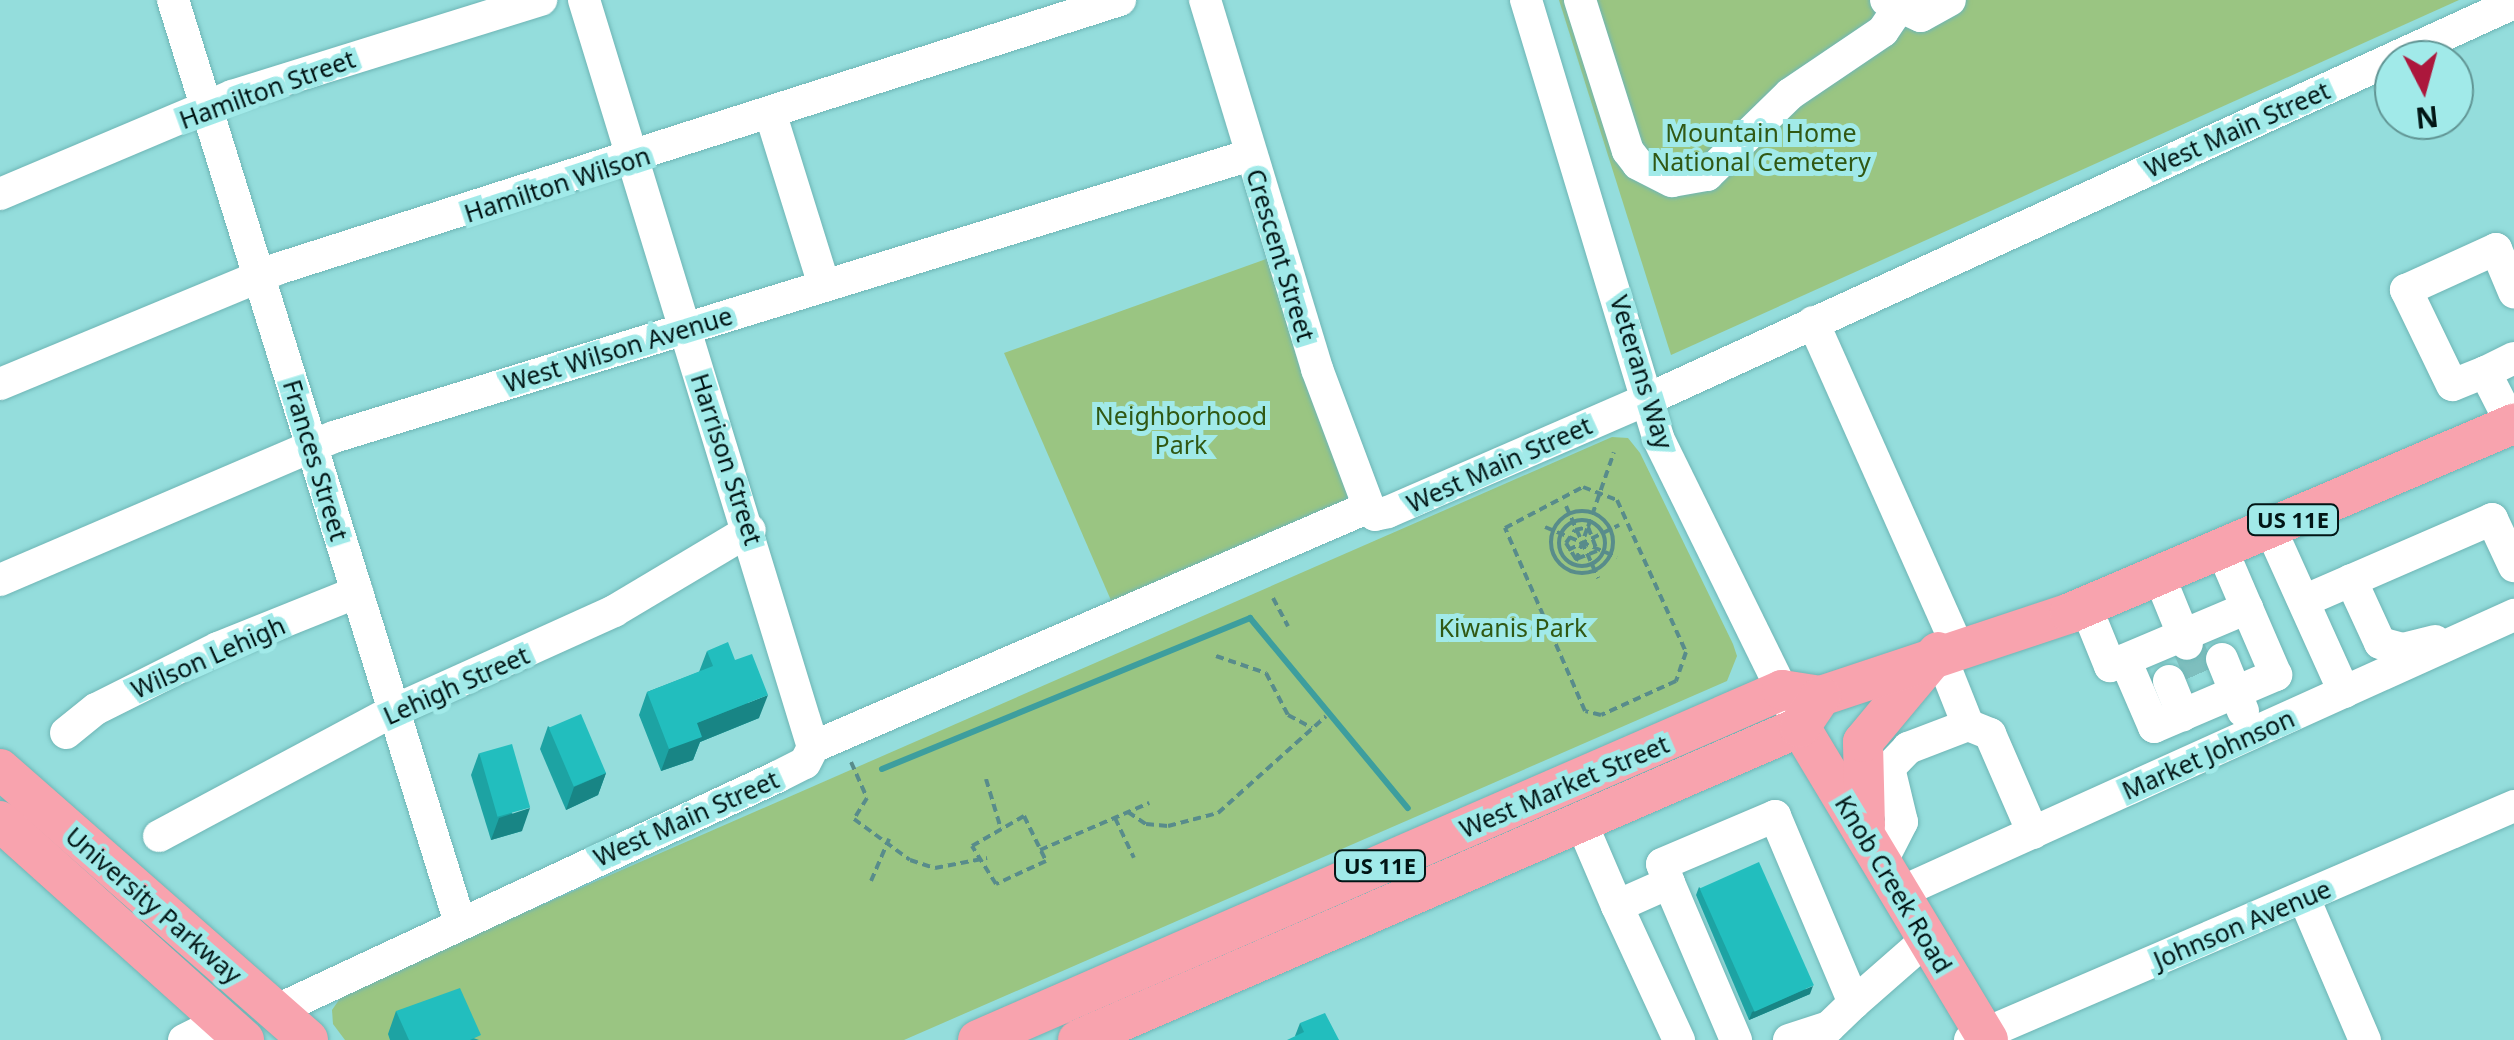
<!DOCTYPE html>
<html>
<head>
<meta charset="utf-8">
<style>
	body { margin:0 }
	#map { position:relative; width:2514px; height:1040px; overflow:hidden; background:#94dddc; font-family:"Noto Sans",sans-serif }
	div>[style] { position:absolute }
	.green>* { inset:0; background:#9ac582 }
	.stream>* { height:6px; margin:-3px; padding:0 3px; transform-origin:3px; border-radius:3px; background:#3d9e9e }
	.minor-tunnel>* { height:32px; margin-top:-16px; transform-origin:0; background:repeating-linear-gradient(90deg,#7ebfbe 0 32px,transparent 0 48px) }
	.path>* { height:4px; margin-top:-2px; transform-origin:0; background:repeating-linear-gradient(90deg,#588c8b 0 8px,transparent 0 13px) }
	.path>.ring { margin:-2px; padding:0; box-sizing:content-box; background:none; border:4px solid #588c8b; border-radius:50% }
	.roads { filter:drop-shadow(0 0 2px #6eb5b5) drop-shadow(0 0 2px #6eb5b5) }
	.minor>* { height:32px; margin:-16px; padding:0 16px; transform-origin:16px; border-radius:16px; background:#fff }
	.major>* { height:40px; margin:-20px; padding:0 20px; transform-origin:20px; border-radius:20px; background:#f8a3ae }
	.wall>* { inset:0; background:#1da3a3 }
	.shaded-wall>* { inset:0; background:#188585 }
	.building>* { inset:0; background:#22bebe; transform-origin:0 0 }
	span { translate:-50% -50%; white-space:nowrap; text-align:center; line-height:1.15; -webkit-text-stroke:10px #a1eae9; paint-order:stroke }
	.shield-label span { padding:2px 8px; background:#a1eae9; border:2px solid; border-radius:8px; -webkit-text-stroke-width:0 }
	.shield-label { font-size:22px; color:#011515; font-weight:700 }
	.street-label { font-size:25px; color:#011515 }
	.park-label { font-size:25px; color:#305813 }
	.north { position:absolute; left:2374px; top:40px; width:100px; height:100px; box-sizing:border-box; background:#a1eae9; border:2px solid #619594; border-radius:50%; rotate:174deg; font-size:28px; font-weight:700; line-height:40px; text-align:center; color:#011515 }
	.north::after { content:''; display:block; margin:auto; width:35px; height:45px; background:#ac173c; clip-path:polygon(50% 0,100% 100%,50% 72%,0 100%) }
</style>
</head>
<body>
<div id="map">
	<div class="green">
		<div style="clip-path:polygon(1559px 0,2459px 0,1671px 355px)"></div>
		<div style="clip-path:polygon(1269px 258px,1349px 499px,1113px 605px,1004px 353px)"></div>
		<div style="clip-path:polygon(1612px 437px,1628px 438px,1640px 453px,1733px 644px,1737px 656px,1727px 681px,904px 1040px,345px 1040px,333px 1024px,332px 1010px,345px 991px)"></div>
	</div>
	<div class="stream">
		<div style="left:882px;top:769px;width:398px;rotate:-22.3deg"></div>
		<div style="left:1250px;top:618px;width:247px;rotate:50.3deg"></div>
	</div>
	<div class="minor-tunnel">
		<div style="left:2187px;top:644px;width:45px;rotate:66.3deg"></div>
	</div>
	<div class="path">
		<div style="left:1583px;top:487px;width:36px;rotate:21deg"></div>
		<div style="left:1617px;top:500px;width:167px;rotate:65.6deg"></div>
		<div style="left:1686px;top:652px;width:31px;rotate:109deg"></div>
		<div style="left:1676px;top:681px;width:82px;rotate:155.6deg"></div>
		<div style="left:1601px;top:715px;width:16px;rotate:-166deg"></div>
		<div style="left:1585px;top:711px;width:200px;rotate:-113.6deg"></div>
		<div style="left:1505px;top:528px;width:88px;rotate:-27.7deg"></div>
		<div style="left:1566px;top:506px;width:79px;rotate:66deg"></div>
		<div class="ring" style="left:1551px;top:511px;width:58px;height:58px"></div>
		<div class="ring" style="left:1559px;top:520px;width:42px;height:42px"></div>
		<div style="left:1545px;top:527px;width:78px;rotate:22.6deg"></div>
		<div style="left:1588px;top:527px;width:26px;rotate:69deg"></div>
		<div style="left:1597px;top:551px;width:22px;rotate:159deg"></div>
		<div style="left:1576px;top:559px;width:19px;rotate:-122deg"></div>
		<div style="left:1566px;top:543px;width:16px;rotate:-55deg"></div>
		<div style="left:1575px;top:530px;width:13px;rotate:-13deg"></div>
		<div style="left:1588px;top:527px;width:79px;rotate:-70.9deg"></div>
		<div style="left:1568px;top:550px;width:57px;rotate:-26.1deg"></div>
		<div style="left:1576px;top:561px;width:36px;rotate:-71deg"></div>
		<div style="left:1273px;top:598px;width:32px;rotate:62deg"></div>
		<div style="left:1216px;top:656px;width:53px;rotate:18.8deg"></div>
		<div style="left:1266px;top:673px;width:47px;rotate:62.4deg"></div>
		<div style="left:1288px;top:715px;width:27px;rotate:28deg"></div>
		<div style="left:851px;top:762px;width:39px;rotate:66deg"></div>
		<div style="left:867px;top:798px;width:25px;rotate:122deg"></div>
		<div style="left:854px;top:819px;width:69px;rotate:36.2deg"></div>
		<div style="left:910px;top:860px;width:26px;rotate:18deg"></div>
		<div style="left:935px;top:868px;width:53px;rotate:-10.9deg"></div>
		<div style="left:986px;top:779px;width:52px;rotate:73.3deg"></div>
		<div style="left:1128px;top:812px;width:22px;rotate:34deg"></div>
		<div style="left:1146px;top:824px;width:22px;rotate:5deg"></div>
		<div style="left:1168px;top:826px;width:52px;rotate:-14.6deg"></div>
		<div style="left:1218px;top:813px;width:145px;rotate:-41.9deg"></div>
		<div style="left:1024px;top:816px;width:50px;rotate:63.9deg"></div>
		<div style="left:1046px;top:861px;width:55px;rotate:155.3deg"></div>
		<div style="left:996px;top:884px;width:45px;rotate:-122.3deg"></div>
		<div style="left:972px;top:846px;width:60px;rotate:-30deg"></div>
		<div style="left:1115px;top:818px;width:44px;rotate:64.6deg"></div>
		<div style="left:1040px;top:850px;width:119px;rotate:-23.3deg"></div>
		<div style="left:871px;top:881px;width:46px;rotate:-66.8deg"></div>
	</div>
	<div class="roads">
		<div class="minor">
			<div style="left:173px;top:0;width:963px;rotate:72.73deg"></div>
			<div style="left:584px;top:0;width:781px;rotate:72.96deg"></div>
			<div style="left:1205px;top:0;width:386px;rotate:73.1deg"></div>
			<div style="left:1317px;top:369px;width:147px;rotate:69.4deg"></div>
			<div style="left:1526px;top:0;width:457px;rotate:73.2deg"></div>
			<div style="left:1658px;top:438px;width:303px;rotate:63.8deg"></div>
			<div style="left:1580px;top:0;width:158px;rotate:72.4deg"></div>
			<div style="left:1628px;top:151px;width:16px;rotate:52deg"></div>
			<div style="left:1638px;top:164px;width:38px;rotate:27deg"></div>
			<div style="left:1672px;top:181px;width:36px;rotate:-10deg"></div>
			<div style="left:1707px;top:175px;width:116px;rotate:-44.3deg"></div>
			<div style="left:1790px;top:94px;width:112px;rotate:-34.1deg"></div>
			<div style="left:1883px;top:31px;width:25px;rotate:-56deg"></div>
			<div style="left:1886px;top:0;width:38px;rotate:25deg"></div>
			<div style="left:1921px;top:16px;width:33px;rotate:-29deg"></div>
			<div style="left:770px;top:112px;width:181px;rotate:72.7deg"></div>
			<div style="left:0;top:194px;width:252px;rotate:-22.9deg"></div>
			<div style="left:232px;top:96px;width:324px;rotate:-17.3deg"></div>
			<div style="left:1813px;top:322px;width:355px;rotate:66deg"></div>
			<div style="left:2514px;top:358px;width:32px;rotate:154deg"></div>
			<div style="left:2485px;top:372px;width:64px;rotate:63deg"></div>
			<div style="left:2485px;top:372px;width:35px;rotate:158deg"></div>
			<div style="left:2452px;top:385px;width:106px;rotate:-115.8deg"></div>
			<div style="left:2406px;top:290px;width:99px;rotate:-24.5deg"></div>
			<div style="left:2496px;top:249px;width:47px;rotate:67.3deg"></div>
			<div style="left:0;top:384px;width:300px;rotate:-22.5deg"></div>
			<div style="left:277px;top:269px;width:885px;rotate:-17.7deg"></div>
			<div style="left:1369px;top:507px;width:10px;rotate:53deg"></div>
			<div style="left:1375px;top:515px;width:13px;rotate:-13deg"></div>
			<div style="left:1388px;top:512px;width:281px;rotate:-23.5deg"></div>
			<div style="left:1646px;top:400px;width:954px;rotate:-24.58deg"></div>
			<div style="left:2271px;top:530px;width:178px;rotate:65.7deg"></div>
			<div style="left:2160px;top:578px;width:71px;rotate:67.8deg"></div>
			<div style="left:0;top:580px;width:363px;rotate:-23.2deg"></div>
			<div style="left:334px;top:437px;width:958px;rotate:-17.11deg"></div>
			<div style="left:2351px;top:580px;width:69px;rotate:65.3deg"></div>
			<div style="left:2380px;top:643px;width:24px;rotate:15deg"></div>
			<div style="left:2403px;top:649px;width:33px;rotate:-14deg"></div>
			<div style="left:2306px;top:600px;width:203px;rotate:-23.5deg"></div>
			<div style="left:2492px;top:519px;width:52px;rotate:64.9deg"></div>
			<div style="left:2086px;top:607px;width:64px;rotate:67.9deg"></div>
			<div style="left:2110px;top:666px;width:149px;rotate:-22.9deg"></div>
			<div style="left:2247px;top:608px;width:61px;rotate:-113.2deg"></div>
			<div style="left:1939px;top:652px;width:79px;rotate:68.3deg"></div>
			<div style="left:2222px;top:659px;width:56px;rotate:68deg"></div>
			<div style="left:2125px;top:660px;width:73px;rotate:66.6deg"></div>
			<div style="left:2154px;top:727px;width:133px;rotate:-23.1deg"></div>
			<div style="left:2276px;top:675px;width:73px;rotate:-113.4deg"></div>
			<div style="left:2169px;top:681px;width:37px;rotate:68deg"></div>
			<div style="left:66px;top:733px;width:38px;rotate:-39deg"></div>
			<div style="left:96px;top:709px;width:136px;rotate:-26.6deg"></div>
			<div style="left:218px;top:648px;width:150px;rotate:-21.9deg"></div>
			<div style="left:1581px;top:822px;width:91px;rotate:66.8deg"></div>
			<div style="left:1617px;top:906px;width:57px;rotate:-23.9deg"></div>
			<div style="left:1669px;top:883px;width:20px;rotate:-110deg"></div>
			<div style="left:1662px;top:864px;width:123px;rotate:-23deg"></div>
			<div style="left:1775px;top:816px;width:203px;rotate:67.1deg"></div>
			<div style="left:1854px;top:1003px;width:96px;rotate:-41.2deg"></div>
			<div style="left:159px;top:836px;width:265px;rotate:-28.1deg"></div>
			<div style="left:393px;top:711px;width:243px;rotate:-24.3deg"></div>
			<div style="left:614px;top:611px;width:158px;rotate:-30.8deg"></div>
			<div style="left:1882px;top:861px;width:44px;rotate:-62.9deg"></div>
			<div style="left:1902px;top:822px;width:56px;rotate:-103.5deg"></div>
			<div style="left:1889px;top:768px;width:28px;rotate:-46deg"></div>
			<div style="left:1908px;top:748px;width:64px;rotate:-21deg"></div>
			<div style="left:1968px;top:725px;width:24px;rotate:22deg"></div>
			<div style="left:1990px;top:734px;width:108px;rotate:66.5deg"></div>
			<div style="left:1669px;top:883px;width:171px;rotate:66.9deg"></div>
			<div style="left:1901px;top:892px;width:673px;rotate:-24.32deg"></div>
			<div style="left:2304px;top:898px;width:155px;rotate:66.8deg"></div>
			<div style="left:1617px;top:906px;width:148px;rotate:65.2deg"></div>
			<div style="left:275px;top:1011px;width:554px;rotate:-24.99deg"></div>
			<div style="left:777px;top:777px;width:31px;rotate:-27deg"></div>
			<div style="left:805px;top:763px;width:18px;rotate:-63deg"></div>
			<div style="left:813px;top:747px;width:606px;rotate:-23.35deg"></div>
			<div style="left:184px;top:1040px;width:42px;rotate:-26.6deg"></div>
			<div style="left:1789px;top:1040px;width:42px;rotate:-18deg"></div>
			<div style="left:1829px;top:1027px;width:35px;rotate:-44deg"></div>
			<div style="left:1970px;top:1040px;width:592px;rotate:-23.27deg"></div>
		</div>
		<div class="major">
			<div style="left:1800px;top:727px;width:365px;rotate:59deg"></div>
			<div style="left:0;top:769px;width:410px;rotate:41.3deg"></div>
			<div style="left:0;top:821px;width:328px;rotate:41.9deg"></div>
			<div style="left:1865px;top:826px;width:84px;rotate:-91.4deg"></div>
			<div style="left:1863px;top:742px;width:117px;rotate:-50.2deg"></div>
			<div style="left:978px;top:1040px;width:877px;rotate:-23.52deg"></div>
			<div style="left:1782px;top:690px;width:39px;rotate:9deg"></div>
			<div style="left:1821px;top:696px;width:262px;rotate:-18.4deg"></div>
			<div style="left:2070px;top:613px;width:483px;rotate:-23.1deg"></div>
			<div style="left:1078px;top:1040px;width:787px;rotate:-23.44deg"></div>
			<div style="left:1800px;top:727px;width:37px;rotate:-56deg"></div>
		</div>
	</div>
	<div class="wall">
		<div style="clip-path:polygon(707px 651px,759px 718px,700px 742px,693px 760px,661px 771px,639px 715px,647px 692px,699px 672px)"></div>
		<div style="clip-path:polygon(548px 726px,606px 773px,598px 795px,566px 810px,540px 749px)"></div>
		<div style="clip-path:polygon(479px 753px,522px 831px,491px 840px,471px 775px)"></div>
		<div style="clip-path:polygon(1699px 887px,1810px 994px,1749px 1020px,1696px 895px)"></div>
		<div style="clip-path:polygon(396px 1011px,479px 1040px,390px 1040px,388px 1034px)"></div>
		<div style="clip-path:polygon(1300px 1023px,1339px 1040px,1295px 1036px)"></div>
	</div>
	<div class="shaded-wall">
		<div style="clip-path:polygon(768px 695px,759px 718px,700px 742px,693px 760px,661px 771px,669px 749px,697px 723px)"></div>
		<div style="clip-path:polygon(606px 773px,598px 795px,566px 810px,574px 787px)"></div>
		<div style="clip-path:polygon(530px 808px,522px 831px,491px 840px,499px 818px)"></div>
		<div style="clip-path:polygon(1813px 986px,1810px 994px,1749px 1020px,1752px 1012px)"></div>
	</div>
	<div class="building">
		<div style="clip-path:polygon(728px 642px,735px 660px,752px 654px,768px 695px,697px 723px,702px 737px,669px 749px,647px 692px,713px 666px,707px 651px)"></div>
		<div style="left:581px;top:714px;width:64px;height:35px;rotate:67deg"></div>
		<div style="left:512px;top:744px;width:66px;height:34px;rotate:74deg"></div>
		<div style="left:1759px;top:862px;width:135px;height:65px;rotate:66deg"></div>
		<div style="clip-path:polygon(460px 988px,481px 1035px,470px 1040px,409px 1040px,396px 1011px)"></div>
		<div style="clip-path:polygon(1325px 1013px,1339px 1040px,1287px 1040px,1304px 1032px,1300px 1023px)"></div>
	</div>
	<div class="shield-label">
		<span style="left:2293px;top:520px">US 11E</span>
		<span style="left:1380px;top:866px">US 11E</span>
	</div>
	<div class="street-label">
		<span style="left:267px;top:89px;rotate:-20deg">Hamilton Street</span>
		<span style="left:2237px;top:129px;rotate:-24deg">West Main Street</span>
		<span style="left:557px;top:184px;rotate:-18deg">Hamilton Wilson</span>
		<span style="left:1281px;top:255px;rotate:73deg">Crescent Street</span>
		<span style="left:618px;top:349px;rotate:-17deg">West Wilson Avenue</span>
		<span style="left:1642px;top:372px;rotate:73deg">Veterans Way</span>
		<span style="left:727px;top:459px;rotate:72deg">Harrison Street</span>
		<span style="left:316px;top:460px;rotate:73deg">Frances Street</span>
		<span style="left:1499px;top:464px;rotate:-24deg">West Main Street</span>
		<span style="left:208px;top:657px;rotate:-24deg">Wilson Lehigh</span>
		<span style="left:456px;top:685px;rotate:-24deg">Lehigh Street</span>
		<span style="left:2208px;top:754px;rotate:-24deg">Market Johnson</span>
		<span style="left:1564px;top:786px;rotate:-23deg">West Market Street</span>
		<span style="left:686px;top:818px;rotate:-24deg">West Main Street</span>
		<span style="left:1894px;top:884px;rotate:59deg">Knob Creek Road</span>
		<span style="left:154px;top:905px;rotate:41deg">University Parkway</span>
		<span style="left:2242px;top:924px;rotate:-23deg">Johnson Avenue</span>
	</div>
	<div class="park-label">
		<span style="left:1761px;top:147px">Mountain Home<br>National Cemetery</span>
		<span style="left:1181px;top:430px">Neighborhood<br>Park</span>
		<span style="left:1513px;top:627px">Kiwanis Park</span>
	</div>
	<div class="north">N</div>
</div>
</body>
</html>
